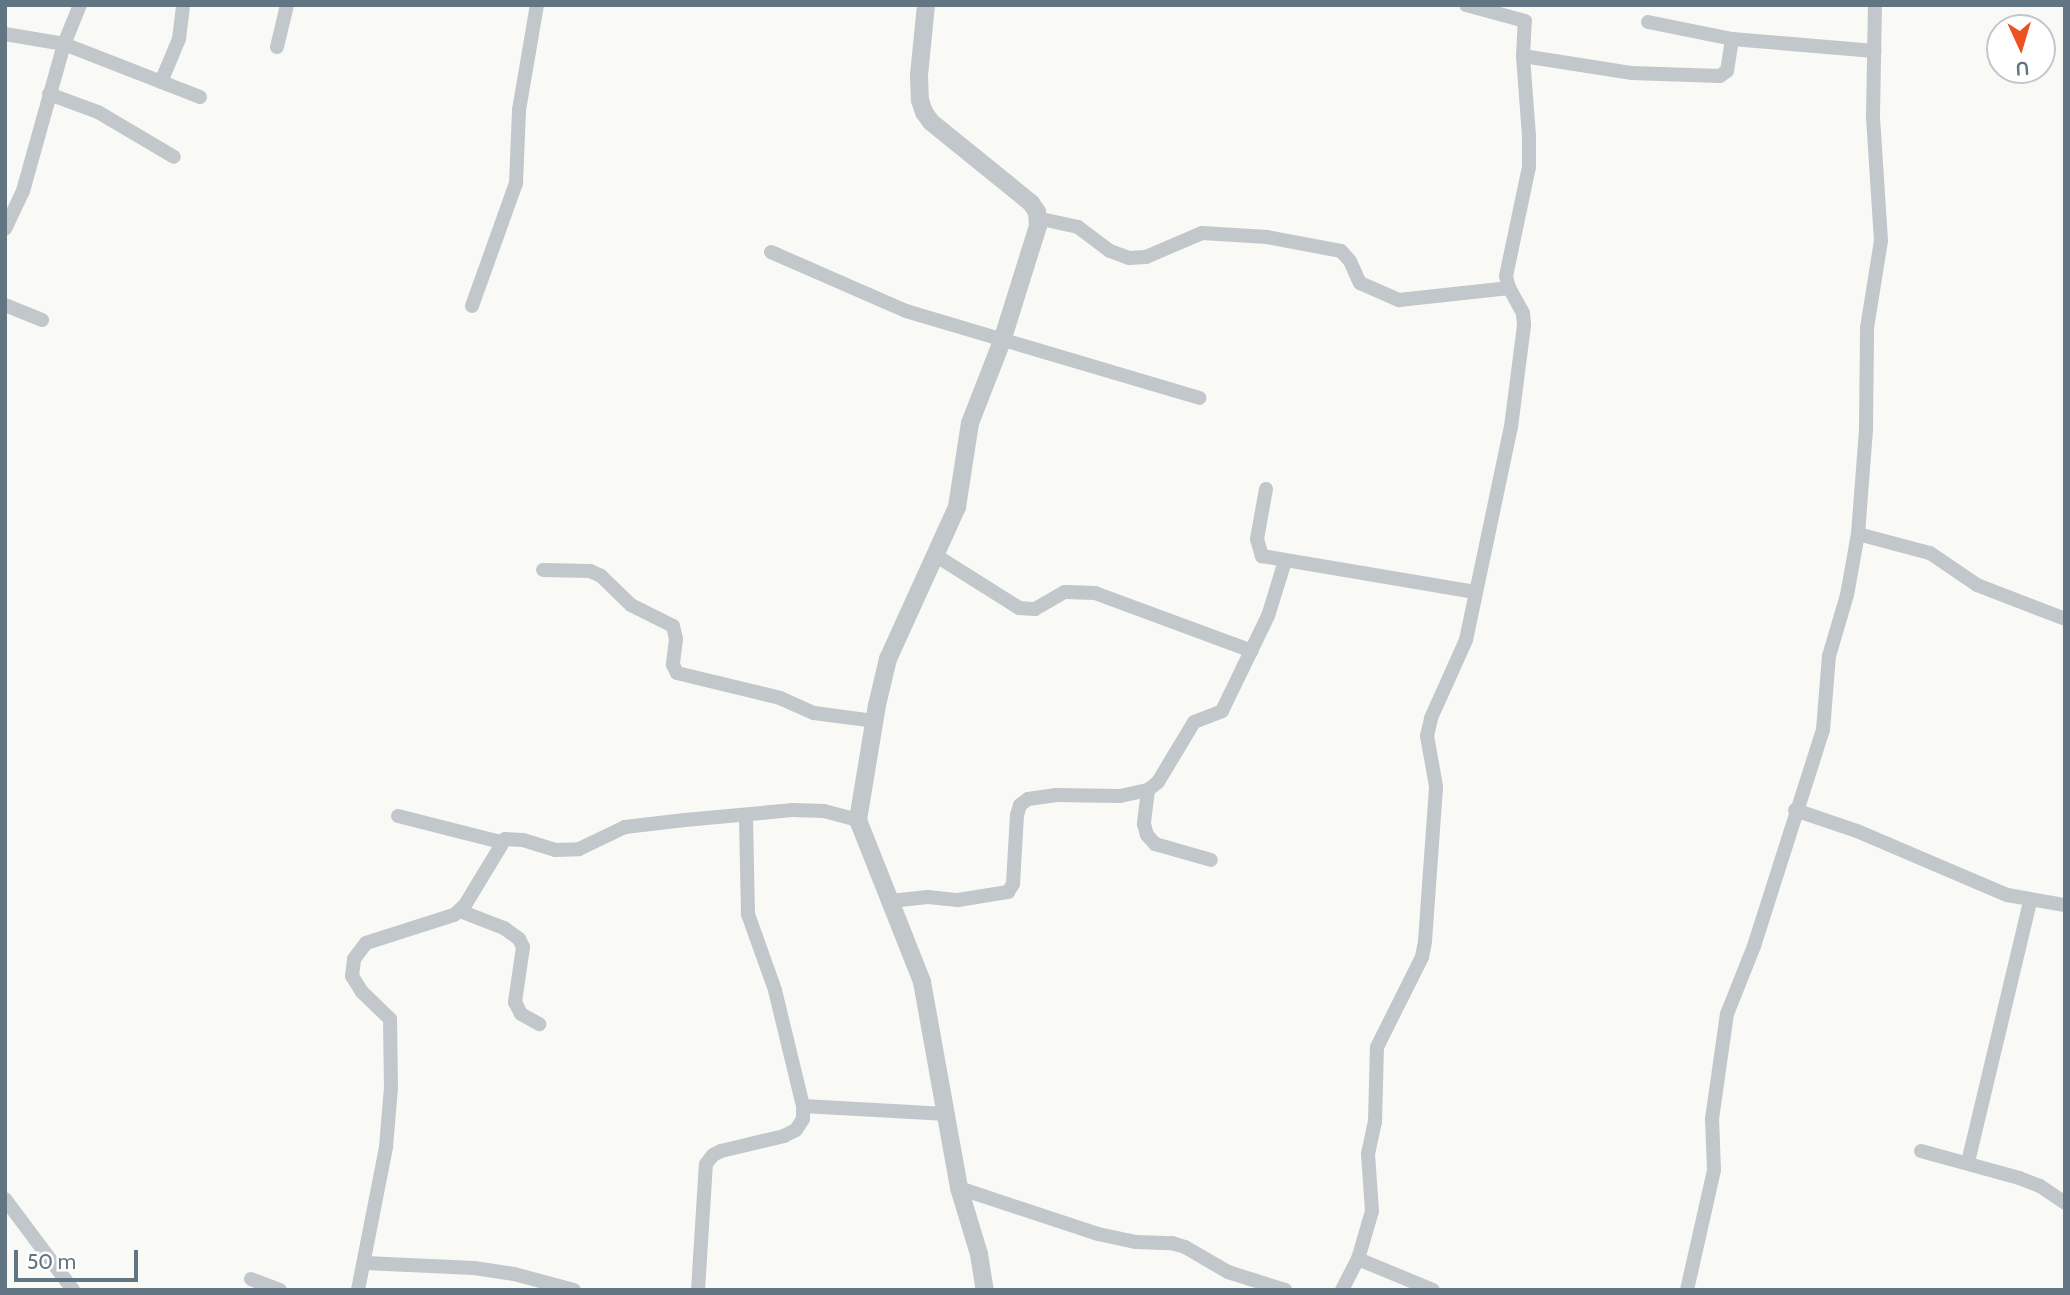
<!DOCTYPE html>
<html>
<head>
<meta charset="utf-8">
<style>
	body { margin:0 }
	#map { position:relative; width:2070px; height:1295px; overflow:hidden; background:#f9f9f6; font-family:Cabin,sans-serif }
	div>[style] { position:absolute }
	.minor>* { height:14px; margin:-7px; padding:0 7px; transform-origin:7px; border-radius:7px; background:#c2c7cb }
	.tertiary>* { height:18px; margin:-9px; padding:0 9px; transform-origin:9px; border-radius:9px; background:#c2c7cb }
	span { translate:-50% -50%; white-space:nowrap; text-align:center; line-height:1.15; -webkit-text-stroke:7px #fff; paint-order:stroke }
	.frame { position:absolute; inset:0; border:7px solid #627583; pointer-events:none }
	.north { position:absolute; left:1986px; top:14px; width:70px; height:70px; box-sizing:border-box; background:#fff; border:2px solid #c0c8cd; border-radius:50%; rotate:176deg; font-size:19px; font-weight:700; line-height:28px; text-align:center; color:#627583 }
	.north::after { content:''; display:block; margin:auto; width:24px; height:32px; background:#ee5021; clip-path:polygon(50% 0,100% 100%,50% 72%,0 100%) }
	.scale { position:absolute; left:14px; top:1250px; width:124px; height:32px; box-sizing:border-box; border:4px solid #627583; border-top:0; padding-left:9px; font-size:21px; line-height:24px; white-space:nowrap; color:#627583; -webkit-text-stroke:5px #fff; paint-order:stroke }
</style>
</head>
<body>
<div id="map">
	<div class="minor">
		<div style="left:1648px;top:22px;width:86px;rotate:11.4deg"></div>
		<div style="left:1732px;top:39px;width:143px;rotate:4.8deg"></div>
		<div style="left:5px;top:34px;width:60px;rotate:9.6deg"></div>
		<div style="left:64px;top:44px;width:146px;rotate:21.3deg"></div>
		<div style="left:277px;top:47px;width:43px;rotate:-76.6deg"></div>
		<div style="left:1523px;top:56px;width:109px;rotate:8.9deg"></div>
		<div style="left:1631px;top:73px;width:89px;rotate:1.9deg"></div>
		<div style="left:1720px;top:76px;width:9px;rotate:-36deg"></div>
		<div style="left:1727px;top:71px;width:32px;rotate:-81deg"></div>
		<div style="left:161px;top:82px;width:47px;rotate:-67.3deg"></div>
		<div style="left:179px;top:39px;width:34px;rotate:-83deg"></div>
		<div style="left:49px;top:94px;width:52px;rotate:20.2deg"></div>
		<div style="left:98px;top:112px;width:88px;rotate:30.6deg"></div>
		<div style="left:1037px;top:218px;width:42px;rotate:12.4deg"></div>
		<div style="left:1078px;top:227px;width:40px;rotate:37deg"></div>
		<div style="left:1110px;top:251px;width:20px;rotate:20deg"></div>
		<div style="left:1129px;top:258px;width:17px;rotate:-3deg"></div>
		<div style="left:1146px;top:257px;width:61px;rotate:-23.2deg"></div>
		<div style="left:1202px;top:233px;width:65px;rotate:3.5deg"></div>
		<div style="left:1267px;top:237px;width:75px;rotate:10.7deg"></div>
		<div style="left:1341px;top:251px;width:13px;rotate:48deg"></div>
		<div style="left:1350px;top:261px;width:24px;rotate:66deg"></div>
		<div style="left:1360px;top:283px;width:43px;rotate:23.6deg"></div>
		<div style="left:1399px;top:300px;width:111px;rotate:-6.2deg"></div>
		<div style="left:5px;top:229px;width:42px;rotate:-64.7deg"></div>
		<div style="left:23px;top:191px;width:153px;rotate:-74.4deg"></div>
		<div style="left:64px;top:44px;width:42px;rotate:-67.7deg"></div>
		<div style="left:771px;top:252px;width:147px;rotate:23.6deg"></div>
		<div style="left:906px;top:311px;width:306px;rotate:16.5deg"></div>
		<div style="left:5px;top:305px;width:40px;rotate:22deg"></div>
		<div style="left:472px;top:306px;width:131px;rotate:-70.3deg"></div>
		<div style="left:516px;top:183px;width:73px;rotate:-87.6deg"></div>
		<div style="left:519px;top:110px;width:107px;rotate:-80.3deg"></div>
		<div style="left:1266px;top:489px;width:51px;rotate:100.2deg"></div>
		<div style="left:1257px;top:539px;width:18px;rotate:74deg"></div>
		<div style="left:1262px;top:556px;width:216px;rotate:9.6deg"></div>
		<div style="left:1858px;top:534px;width:74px;rotate:14.8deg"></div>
		<div style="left:1930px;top:553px;width:57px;rotate:34.2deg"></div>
		<div style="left:1977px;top:585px;width:94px;rotate:21.1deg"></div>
		<div style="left:935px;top:555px;width:99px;rotate:32.2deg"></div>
		<div style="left:1019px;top:608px;width:16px;rotate:4deg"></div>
		<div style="left:1035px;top:609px;width:34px;rotate:-30deg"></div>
		<div style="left:1065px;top:592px;width:30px;rotate:2deg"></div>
		<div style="left:1095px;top:593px;width:167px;rotate:20.3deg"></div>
		<div style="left:543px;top:570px;width:47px;rotate:1.2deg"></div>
		<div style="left:590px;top:571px;width:12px;rotate:24deg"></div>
		<div style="left:601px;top:576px;width:42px;rotate:44deg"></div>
		<div style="left:631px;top:605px;width:47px;rotate:26.6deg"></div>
		<div style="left:673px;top:626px;width:13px;rotate:77deg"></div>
		<div style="left:676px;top:639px;width:26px;rotate:97deg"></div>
		<div style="left:673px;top:665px;width:9px;rotate:63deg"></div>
		<div style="left:677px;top:673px;width:106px;rotate:13.6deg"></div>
		<div style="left:780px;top:698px;width:37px;rotate:24deg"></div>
		<div style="left:814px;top:713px;width:62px;rotate:7.5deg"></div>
		<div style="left:1148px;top:790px;width:34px;rotate:97deg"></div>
		<div style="left:1144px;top:824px;width:11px;rotate:75deg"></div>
		<div style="left:1147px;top:835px;width:12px;rotate:48deg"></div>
		<div style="left:1155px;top:844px;width:58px;rotate:15.9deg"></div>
		<div style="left:1795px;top:810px;width:65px;rotate:18.7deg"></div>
		<div style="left:1857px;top:831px;width:163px;rotate:23.1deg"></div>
		<div style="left:2007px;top:895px;width:59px;rotate:9.8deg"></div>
		<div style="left:398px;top:816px;width:106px;rotate:14.2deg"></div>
		<div style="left:890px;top:901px;width:38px;rotate:-6deg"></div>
		<div style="left:928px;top:897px;width:30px;rotate:6deg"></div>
		<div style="left:958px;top:900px;width:51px;rotate:-9.1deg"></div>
		<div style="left:1008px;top:892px;width:9px;rotate:-58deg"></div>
		<div style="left:1013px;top:884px;width:69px;rotate:-86.7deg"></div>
		<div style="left:1017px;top:815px;width:10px;rotate:-73deg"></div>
		<div style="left:1020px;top:805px;width:10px;rotate:-37deg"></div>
		<div style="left:1028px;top:799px;width:27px;rotate:-8deg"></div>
		<div style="left:1055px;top:795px;width:65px;rotate:0.9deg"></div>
		<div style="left:1120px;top:796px;width:29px;rotate:-12deg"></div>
		<div style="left:1148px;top:790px;width:13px;rotate:-39deg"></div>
		<div style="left:1158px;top:782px;width:70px;rotate:-59deg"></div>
		<div style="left:1194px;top:722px;width:30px;rotate:-21deg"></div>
		<div style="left:1222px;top:711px;width:106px;rotate:-64.2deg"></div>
		<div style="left:1268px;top:616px;width:58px;rotate:-72.8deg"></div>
		<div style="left:460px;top:911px;width:47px;rotate:21.1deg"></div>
		<div style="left:504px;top:928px;width:19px;rotate:36deg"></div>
		<div style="left:519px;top:939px;width:9px;rotate:63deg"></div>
		<div style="left:523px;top:947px;width:56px;rotate:98.3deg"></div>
		<div style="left:515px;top:1002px;width:13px;rotate:63deg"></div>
		<div style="left:521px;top:1014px;width:21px;rotate:29deg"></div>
		<div style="left:803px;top:1106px;width:144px;rotate:3.2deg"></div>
		<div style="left:1921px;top:1151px;width:102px;rotate:15.4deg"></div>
		<div style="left:2019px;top:1178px;width:22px;rotate:21deg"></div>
		<div style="left:2040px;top:1186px;width:30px;rotate:34deg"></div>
		<div style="left:1968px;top:1162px;width:268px;rotate:-76.6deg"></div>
		<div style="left:959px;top:1188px;width:146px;rotate:18.3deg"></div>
		<div style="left:1098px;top:1234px;width:39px;rotate:12deg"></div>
		<div style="left:1136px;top:1242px;width:36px;rotate:2deg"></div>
		<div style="left:1172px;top:1243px;width:14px;rotate:17deg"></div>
		<div style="left:1185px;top:1247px;width:50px;rotate:30.2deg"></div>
		<div style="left:1228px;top:1272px;width:60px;rotate:17.5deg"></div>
		<div style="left:5px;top:1199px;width:114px;rotate:53.2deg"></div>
		<div style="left:1358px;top:1259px;width:81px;rotate:22.5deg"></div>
		<div style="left:365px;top:1263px;width:109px;rotate:2.6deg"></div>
		<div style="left:474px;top:1268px;width:40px;rotate:8.5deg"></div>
		<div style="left:514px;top:1274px;width:62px;rotate:14.9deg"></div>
		<div style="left:251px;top:1279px;width:31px;rotate:21deg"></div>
		<div style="left:358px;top:1290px;width:146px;rotate:-78.9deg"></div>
		<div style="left:386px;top:1147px;width:59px;rotate:-85.2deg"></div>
		<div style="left:391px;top:1088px;width:69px;rotate:-90.8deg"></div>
		<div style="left:390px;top:1019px;width:39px;rotate:-136deg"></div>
		<div style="left:362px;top:992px;width:19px;rotate:-122deg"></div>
		<div style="left:352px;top:976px;width:17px;rotate:-83deg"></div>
		<div style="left:354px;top:959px;width:20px;rotate:-53deg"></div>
		<div style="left:366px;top:943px;width:92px;rotate:-17.7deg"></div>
		<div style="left:454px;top:915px;width:15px;rotate:-42deg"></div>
		<div style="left:465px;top:905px;width:77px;rotate:-58.8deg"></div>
		<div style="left:505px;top:839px;width:18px;rotate:3deg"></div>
		<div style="left:523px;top:840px;width:34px;rotate:17deg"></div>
		<div style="left:555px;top:850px;width:24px;rotate:-2deg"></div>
		<div style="left:579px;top:849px;width:51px;rotate:-25.6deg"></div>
		<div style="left:625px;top:827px;width:60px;rotate:-6.7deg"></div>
		<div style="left:685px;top:820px;width:107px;rotate:-5.3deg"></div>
		<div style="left:792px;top:810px;width:32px;rotate:2deg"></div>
		<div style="left:824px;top:811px;width:35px;rotate:15deg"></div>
		<div style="left:698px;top:1290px;width:126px;rotate:-86.4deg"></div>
		<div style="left:706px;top:1164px;width:11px;rotate:-52deg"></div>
		<div style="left:713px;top:1155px;width:9px;rotate:-27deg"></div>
		<div style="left:721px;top:1151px;width:65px;rotate:-13.4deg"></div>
		<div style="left:784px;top:1136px;width:13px;rotate:-27deg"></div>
		<div style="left:796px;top:1130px;width:13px;rotate:-58deg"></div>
		<div style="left:803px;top:1119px;width:13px;rotate:-90deg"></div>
		<div style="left:803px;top:1106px;width:119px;rotate:-103.6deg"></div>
		<div style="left:775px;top:990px;width:81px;rotate:-109.6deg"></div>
		<div style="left:748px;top:914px;width:98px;rotate:-91.2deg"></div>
		<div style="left:1342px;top:1290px;width:35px;rotate:-63deg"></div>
		<div style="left:1358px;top:1259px;width:50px;rotate:-73.7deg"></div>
		<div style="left:1372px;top:1211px;width:57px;rotate:-94deg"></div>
		<div style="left:1368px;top:1154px;width:33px;rotate:-78deg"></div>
		<div style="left:1375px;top:1122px;width:75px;rotate:-88.5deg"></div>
		<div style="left:1377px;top:1047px;width:101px;rotate:-63.4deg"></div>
		<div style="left:1422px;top:957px;width:16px;rotate:-79deg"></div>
		<div style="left:1425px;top:941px;width:155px;rotate:-85.9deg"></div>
		<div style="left:1436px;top:786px;width:51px;rotate:-100.2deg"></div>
		<div style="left:1427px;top:736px;width:18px;rotate:-77deg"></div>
		<div style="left:1431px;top:718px;width:85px;rotate:-65.8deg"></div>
		<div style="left:1466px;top:640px;width:218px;rotate:-78.1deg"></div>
		<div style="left:1511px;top:427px;width:103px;rotate:-82.7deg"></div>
		<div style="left:1524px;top:325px;width:12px;rotate:-95deg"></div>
		<div style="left:1523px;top:313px;width:29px;rotate:-119deg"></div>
		<div style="left:1509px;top:288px;width:12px;rotate:-104deg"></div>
		<div style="left:1506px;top:276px;width:111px;rotate:-78.1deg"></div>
		<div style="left:1529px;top:167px;width:31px;rotate:-90deg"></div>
		<div style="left:1529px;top:136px;width:80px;rotate:-94.3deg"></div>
		<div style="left:1523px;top:56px;width:35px;rotate:-87deg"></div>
		<div style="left:1525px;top:21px;width:61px;rotate:-164.8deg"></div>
		<div style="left:1687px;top:1290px;width:123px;rotate:-77.3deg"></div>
		<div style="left:1714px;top:1170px;width:51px;rotate:-92.2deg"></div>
		<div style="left:1712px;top:1119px;width:106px;rotate:-81.9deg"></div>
		<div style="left:1727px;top:1014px;width:73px;rotate:-68.3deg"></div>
		<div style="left:1754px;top:946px;width:227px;rotate:-72.3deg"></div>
		<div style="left:1823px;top:730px;width:74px;rotate:-85.4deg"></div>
		<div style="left:1829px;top:656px;width:64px;rotate:-73.6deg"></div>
		<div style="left:1847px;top:595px;width:62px;rotate:-79.8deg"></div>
		<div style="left:1858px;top:534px;width:105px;rotate:-85.6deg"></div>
		<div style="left:1866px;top:429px;width:101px;rotate:-89.4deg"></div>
		<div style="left:1867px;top:328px;width:88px;rotate:-80.9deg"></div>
		<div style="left:1881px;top:241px;width:124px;rotate:-93.7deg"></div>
		<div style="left:1873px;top:117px;width:112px;rotate:-89deg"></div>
	</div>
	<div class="tertiary">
		<div style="left:926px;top:5px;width:70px;rotate:95.7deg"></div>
		<div style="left:919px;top:75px;width:25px;rotate:88deg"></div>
		<div style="left:920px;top:100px;width:13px;rotate:72deg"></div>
		<div style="left:924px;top:112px;width:12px;rotate:55deg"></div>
		<div style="left:931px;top:122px;width:129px;rotate:39deg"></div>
		<div style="left:1031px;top:203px;width:11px;rotate:56deg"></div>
		<div style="left:1037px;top:212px;width:14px;rotate:86deg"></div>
		<div style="left:1038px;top:226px;width:121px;rotate:107.4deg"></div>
		<div style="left:1002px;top:341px;width:88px;rotate:111.3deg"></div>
		<div style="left:970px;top:423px;width:85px;rotate:98.8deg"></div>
		<div style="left:957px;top:507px;width:167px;rotate:114.4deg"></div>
		<div style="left:888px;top:659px;width:47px;rotate:103.4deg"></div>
		<div style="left:877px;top:705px;width:117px;rotate:99.4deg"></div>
		<div style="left:858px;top:820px;width:174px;rotate:68.4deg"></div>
		<div style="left:922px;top:982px;width:209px;rotate:79.8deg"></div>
		<div style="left:959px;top:1188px;width:69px;rotate:73.1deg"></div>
		<div style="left:979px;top:1254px;width:36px;rotate:81deg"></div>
	</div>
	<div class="frame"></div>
	<div class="north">U</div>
	<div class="scale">50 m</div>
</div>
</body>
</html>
